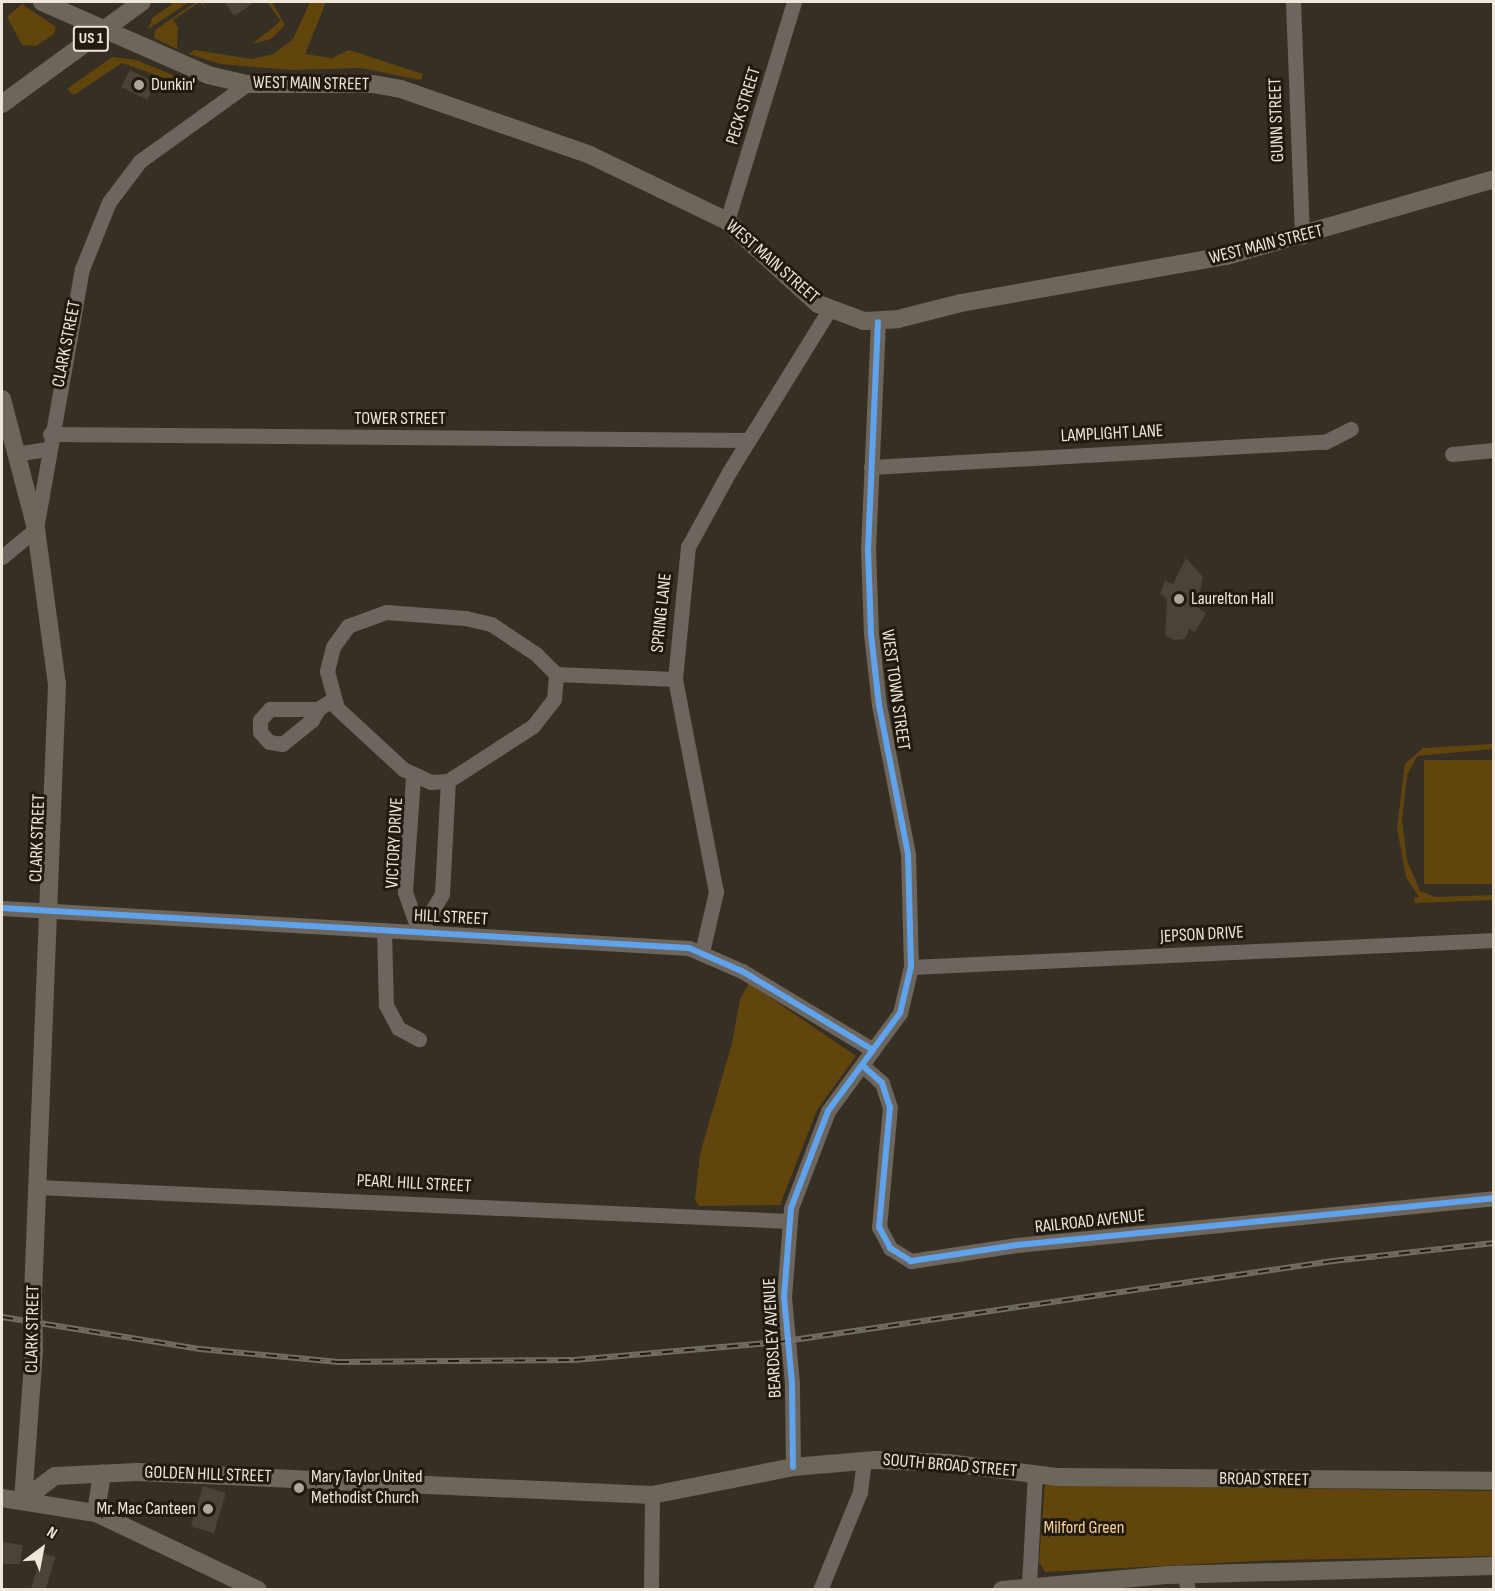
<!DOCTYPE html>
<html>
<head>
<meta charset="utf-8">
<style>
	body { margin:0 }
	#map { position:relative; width:1495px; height:1591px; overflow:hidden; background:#362f23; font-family:"Sofia Sans Condensed",sans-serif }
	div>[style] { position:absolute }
	.green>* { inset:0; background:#62450d; transform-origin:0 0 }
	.building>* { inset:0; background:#494339; transform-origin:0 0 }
	.minor>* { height:15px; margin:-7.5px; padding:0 7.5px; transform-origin:7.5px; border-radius:7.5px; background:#6d665e }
	.major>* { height:18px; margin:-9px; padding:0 9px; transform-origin:9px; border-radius:9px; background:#6d665a }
	.rail>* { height:6px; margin-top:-3px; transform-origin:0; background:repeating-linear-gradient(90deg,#201a10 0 11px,#726d64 0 22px); box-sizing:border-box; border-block:2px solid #726d64 }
	.major-bridge>* { height:18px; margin:-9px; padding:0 9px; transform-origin:9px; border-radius:9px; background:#6d665a }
	.cycleway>* { height:6px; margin:-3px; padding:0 3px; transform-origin:3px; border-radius:3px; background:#60a3ed }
	.dots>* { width:16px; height:16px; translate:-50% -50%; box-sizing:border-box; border:3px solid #201a10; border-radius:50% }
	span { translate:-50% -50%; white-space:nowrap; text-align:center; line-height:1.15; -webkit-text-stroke:6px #201a10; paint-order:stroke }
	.shield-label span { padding:2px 4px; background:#201a10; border:2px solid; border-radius:4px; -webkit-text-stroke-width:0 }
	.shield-label { font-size:16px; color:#eee6d9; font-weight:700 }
	.street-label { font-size:18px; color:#eee6d9 }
	.poi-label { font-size:18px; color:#eee6d9 }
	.left { translate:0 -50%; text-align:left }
	.right { translate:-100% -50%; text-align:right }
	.park-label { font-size:18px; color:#fbd191 }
	.frame { position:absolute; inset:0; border:3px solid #eee6d9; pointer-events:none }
	.north { position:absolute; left:12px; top:1519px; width:60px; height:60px; -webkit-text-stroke:4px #201a10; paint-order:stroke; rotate:32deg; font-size:16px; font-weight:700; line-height:24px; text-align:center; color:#eee6d9 }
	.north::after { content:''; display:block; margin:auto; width:21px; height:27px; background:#eee6d9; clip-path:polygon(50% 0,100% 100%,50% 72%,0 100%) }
</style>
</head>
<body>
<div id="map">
	<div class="green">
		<div style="clip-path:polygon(175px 2px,189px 2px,148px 29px,153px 17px)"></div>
		<div style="clip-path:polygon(196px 2px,202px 2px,207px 10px,200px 2px,173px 20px,178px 27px,177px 49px,154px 38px,155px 30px)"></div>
		<div style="clip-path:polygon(267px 2px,272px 2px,285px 25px,271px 39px,252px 44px,281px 21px)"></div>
		<div style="clip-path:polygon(310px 2px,326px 2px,305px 54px,332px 58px,349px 50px,423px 74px,421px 80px,361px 68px,290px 70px,221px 64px,189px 54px,194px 50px,252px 59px,273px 54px,293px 39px)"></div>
		<div style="clip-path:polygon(22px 4px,56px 27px,54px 34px,36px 46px,22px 45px,7px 17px)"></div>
		<div style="clip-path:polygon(112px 57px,136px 60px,175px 76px,170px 80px,122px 63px,74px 95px,67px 89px)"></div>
		<div style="clip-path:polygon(1493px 744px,1493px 749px,1417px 756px,1407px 775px,1402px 820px,1407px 860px,1420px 891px,1435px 897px,1493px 895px,1493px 900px,1415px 903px,1414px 898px,1419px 897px,1406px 877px,1397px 828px,1405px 764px,1423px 748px)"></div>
		<div style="left:1493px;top:760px;width:124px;height:69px;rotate:90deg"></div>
		<div style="clip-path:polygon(749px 983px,856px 1056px,817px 1110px,780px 1205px,699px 1206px,695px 1200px,700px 1154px,732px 1043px,740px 999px)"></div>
		<div style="clip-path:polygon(1045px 1485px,1493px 1491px,1493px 1556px,1279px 1560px,1045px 1572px,1039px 1562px)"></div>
	</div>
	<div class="building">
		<div style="clip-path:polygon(224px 2px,255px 2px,234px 16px)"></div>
		<div style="left:130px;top:70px;width:29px;height:19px;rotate:27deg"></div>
		<div style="clip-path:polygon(1186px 558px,1203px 577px,1197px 607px,1206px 613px,1195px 632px,1189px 629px,1185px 639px,1175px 640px,1165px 635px,1167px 599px,1160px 593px,1165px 581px,1173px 584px)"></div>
		<div style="left:203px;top:1486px;width:24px;height:42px;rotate:17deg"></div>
		<div style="clip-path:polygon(2px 1542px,23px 1545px,20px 1564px,2px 1564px)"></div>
		<div style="left:42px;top:1553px;width:14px;height:38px;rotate:17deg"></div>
	</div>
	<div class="minor">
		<div style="left:1293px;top:2px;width:235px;rotate:87.8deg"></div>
		<div style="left:727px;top:221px;width:229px;rotate:-73deg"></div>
		<div style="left:50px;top:434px;width:699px;rotate:0.49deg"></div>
		<div style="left:15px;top:454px;width:33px;rotate:-9deg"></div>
		<div style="left:1452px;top:454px;width:42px;rotate:-5.4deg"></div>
		<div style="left:871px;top:467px;width:455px;rotate:-3.2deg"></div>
		<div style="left:1325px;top:442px;width:29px;rotate:-27deg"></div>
		<div style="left:2px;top:557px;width:44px;rotate:-39.5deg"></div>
		<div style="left:36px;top:529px;width:264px;rotate:-80deg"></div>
		<div style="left:82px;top:269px;width:72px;rotate:-68.1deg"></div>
		<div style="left:109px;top:202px;width:51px;rotate:-52.9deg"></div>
		<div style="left:140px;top:161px;width:132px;rotate:-35.7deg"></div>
		<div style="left:556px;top:674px;width:28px;rotate:-135deg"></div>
		<div style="left:536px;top:654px;width:54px;rotate:-146.3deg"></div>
		<div style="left:491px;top:624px;width:27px;rotate:-167deg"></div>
		<div style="left:465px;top:618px;width:79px;rotate:-175.7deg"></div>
		<div style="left:386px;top:612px;width:40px;rotate:159.8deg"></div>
		<div style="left:348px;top:626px;width:26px;rotate:126deg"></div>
		<div style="left:333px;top:647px;width:25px;rotate:104deg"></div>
		<div style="left:327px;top:671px;width:38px;rotate:75deg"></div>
		<div style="left:337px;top:708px;width:90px;rotate:42.7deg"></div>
		<div style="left:403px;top:769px;width:31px;rotate:25deg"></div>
		<div style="left:431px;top:782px;width:17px;rotate:-3deg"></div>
		<div style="left:448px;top:781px;width:101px;rotate:-32.9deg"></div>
		<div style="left:533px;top:726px;width:34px;rotate:-52deg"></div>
		<div style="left:554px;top:699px;width:25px;rotate:-85deg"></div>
		<div style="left:556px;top:674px;width:119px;rotate:2.4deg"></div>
		<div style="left:318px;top:709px;width:13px;rotate:119deg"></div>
		<div style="left:312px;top:720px;width:38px;rotate:141deg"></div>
		<div style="left:282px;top:744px;width:13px;rotate:-171deg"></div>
		<div style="left:269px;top:742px;width:13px;rotate:-132deg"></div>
		<div style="left:260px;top:732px;width:12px;rotate:-90deg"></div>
		<div style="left:260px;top:720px;width:15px;rotate:-48deg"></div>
		<div style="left:270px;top:709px;width:48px"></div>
		<div style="left:318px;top:709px;width:17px;rotate:-33deg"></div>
		<div style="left:413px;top:777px;width:115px;rotate:94deg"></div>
		<div style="left:405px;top:892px;width:42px;rotate:70.7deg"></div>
		<div style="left:419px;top:932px;width:44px;rotate:-58.8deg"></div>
		<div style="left:442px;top:894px;width:113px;rotate:-87deg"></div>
		<div style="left:2px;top:908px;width:688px;rotate:3.33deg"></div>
		<div style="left:689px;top:948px;width:58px;rotate:23.5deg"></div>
		<div style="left:742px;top:971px;width:153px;rotate:31.1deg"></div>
		<div style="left:384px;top:930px;width:75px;rotate:88.5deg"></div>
		<div style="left:386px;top:1005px;width:26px;rotate:62deg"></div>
		<div style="left:398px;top:1028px;width:24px;rotate:28deg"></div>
		<div style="left:702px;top:952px;width:62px;rotate:-76.9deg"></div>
		<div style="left:716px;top:892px;width:217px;rotate:-100.9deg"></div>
		<div style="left:675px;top:679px;width:133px;rotate:-84.4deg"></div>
		<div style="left:688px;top:547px;width:85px;rotate:-61.3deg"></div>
		<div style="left:729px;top:472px;width:190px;rotate:-58.3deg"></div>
		<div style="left:911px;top:967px;width:584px;rotate:-2.65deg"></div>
		<div style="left:862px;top:1065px;width:27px;rotate:42deg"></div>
		<div style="left:882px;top:1083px;width:25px;rotate:72deg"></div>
		<div style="left:890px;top:1107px;width:121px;rotate:95.2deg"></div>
		<div style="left:879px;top:1227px;width:24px;rotate:62deg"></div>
		<div style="left:890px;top:1248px;width:25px;rotate:32deg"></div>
		<div style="left:911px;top:1261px;width:107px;rotate:-8.6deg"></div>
		<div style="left:1017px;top:1245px;width:479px;rotate:-5.6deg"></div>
		<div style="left:37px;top:1187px;width:752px;rotate:2.59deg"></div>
		<div style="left:793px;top:1467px;width:84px;rotate:-90.7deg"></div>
		<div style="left:792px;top:1383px;width:86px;rotate:-95.3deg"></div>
		<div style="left:784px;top:1297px;width:89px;rotate:-85.5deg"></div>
		<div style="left:791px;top:1208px;width:104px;rotate:-69.1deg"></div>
		<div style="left:828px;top:1111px;width:122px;rotate:-53.7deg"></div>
		<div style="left:900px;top:1013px;width:47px;rotate:-76.6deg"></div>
		<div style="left:911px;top:967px;width:113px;rotate:-91.5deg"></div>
		<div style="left:908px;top:854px;width:152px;rotate:-101deg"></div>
		<div style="left:879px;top:705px;width:71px;rotate:-96.4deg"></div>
		<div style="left:871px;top:634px;width:84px;rotate:-92deg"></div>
		<div style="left:868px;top:550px;width:228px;rotate:-87.5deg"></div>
		<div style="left:1184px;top:1574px;width:16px;rotate:76deg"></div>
		<div style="left:1029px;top:1584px;width:111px;rotate:-86.9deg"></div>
		<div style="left:651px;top:1590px;width:95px;rotate:-89.4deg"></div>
		<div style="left:820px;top:1590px;width:106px;rotate:-67.8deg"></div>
		<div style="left:860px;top:1492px;width:32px;rotate:-83deg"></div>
	</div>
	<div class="major">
		<div style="left:42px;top:2px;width:181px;rotate:23.7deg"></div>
		<div style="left:208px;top:75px;width:40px;rotate:13deg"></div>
		<div style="left:247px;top:84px;width:126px"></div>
		<div style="left:373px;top:84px;width:28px;rotate:10deg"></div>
		<div style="left:401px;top:89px;width:200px;rotate:19.2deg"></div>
		<div style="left:590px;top:155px;width:152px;rotate:25.7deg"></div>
		<div style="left:727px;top:221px;width:123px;rotate:42.4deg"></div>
		<div style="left:818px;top:304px;width:49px;rotate:20.3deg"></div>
		<div style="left:864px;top:321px;width:34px;rotate:-3deg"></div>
		<div style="left:898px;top:319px;width:65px;rotate:-14.3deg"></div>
		<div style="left:961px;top:303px;width:269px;rotate:-10.1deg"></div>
		<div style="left:1226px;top:256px;width:279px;rotate:-16deg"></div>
		<div style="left:2px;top:104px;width:173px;rotate:-36.1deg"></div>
		<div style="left:2px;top:399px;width:134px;rotate:75.3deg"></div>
		<div style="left:36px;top:529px;width:156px;rotate:82.3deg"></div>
		<div style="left:57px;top:684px;width:610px;rotate:92.25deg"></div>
		<div style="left:2px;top:1498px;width:95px;rotate:9.1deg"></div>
		<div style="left:96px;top:1513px;width:179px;rotate:25.4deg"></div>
		<div style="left:23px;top:1500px;width:40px;rotate:-37deg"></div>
		<div style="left:55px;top:1476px;width:82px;rotate:-2.8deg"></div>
		<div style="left:137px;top:1472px;width:516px;rotate:2.56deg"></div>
		<div style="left:652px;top:1495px;width:144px;rotate:-11.2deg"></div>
		<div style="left:793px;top:1467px;width:82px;rotate:-4.9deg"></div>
		<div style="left:875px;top:1460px;width:73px;rotate:2.4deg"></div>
		<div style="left:948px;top:1463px;width:111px;rotate:7.3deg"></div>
		<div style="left:1058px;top:1477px;width:436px;rotate:0.5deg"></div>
		<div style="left:23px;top:1500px;width:149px;rotate:-85.8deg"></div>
		<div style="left:96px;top:1513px;width:40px;rotate:-81.5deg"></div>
		<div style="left:1002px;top:1590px;width:167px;rotate:-5.2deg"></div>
		<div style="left:1168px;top:1575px;width:326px;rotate:-1.6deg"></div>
	</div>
	<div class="rail">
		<div style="left:2px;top:1317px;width:201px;rotate:9.2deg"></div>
		<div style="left:200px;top:1349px;width:139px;rotate:5.4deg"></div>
		<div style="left:338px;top:1362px;width:236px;rotate:-0.5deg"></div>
		<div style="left:574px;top:1360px;width:206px;rotate:-5deg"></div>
		<div style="left:779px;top:1342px;width:560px;rotate:-8.32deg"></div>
		<div style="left:1333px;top:1261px;width:162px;rotate:-6.4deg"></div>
	</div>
	<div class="major-bridge">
		<div style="left:33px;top:1294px;width:57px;rotate:89deg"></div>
	</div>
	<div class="cycleway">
		<div style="left:2px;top:908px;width:688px;rotate:3.33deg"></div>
		<div style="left:689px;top:948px;width:58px;rotate:23.5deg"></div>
		<div style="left:742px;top:971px;width:153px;rotate:31.1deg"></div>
		<div style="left:862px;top:1065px;width:27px;rotate:42deg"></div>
		<div style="left:882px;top:1083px;width:25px;rotate:72deg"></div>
		<div style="left:890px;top:1107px;width:121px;rotate:95.2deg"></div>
		<div style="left:879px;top:1227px;width:24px;rotate:62deg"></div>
		<div style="left:890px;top:1248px;width:25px;rotate:32deg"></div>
		<div style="left:911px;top:1261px;width:107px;rotate:-8.6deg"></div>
		<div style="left:1017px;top:1245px;width:479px;rotate:-5.6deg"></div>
		<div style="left:793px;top:1467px;width:84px;rotate:-90.7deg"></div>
		<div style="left:792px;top:1383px;width:86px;rotate:-95.3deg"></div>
		<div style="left:784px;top:1297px;width:89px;rotate:-85.5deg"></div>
		<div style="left:791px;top:1208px;width:104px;rotate:-69.1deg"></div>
		<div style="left:828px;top:1111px;width:122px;rotate:-53.7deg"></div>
		<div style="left:900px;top:1013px;width:47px;rotate:-76.6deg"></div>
		<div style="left:911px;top:967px;width:113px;rotate:-91.5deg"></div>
		<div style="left:908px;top:854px;width:152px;rotate:-101deg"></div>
		<div style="left:879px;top:705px;width:71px;rotate:-96.4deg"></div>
		<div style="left:871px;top:634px;width:84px;rotate:-92deg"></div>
		<div style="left:868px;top:550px;width:228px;rotate:-87.5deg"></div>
	</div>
	<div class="dots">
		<div style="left:139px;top:85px;background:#aea699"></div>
		<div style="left:1179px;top:599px;background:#aea699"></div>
		<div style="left:299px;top:1488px;background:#aea699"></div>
		<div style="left:208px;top:1509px;background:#aea699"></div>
	</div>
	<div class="shield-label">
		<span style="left:91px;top:39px">US 1</span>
	</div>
	<div class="street-label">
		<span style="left:311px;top:84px;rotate:1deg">WEST MAIN STREET</span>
		<span style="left:744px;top:106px;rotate:-73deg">PECK STREET</span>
		<span style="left:1277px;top:120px;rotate:-92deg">GUNN STREET</span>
		<span style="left:1266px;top:245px;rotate:-14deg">WEST MAIN STREET</span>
		<span style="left:772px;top:262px;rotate:41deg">WEST MAIN STREET</span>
		<span style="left:67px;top:344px;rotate:-79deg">CLARK STREET</span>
		<span style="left:400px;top:419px">TOWER STREET</span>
		<span style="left:1112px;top:434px;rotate:-3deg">LAMPLIGHT LANE</span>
		<span style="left:662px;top:613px;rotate:-84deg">SPRING LANE</span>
		<span style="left:895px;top:690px;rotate:82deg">WEST TOWN STREET</span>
		<span style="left:38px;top:838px;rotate:-88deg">CLARK STREET</span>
		<span style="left:395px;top:843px;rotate:-87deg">VICTORY DRIVE</span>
		<span style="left:451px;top:918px;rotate:3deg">HILL STREET</span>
		<span style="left:1202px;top:935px;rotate:-3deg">JEPSON DRIVE</span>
		<span style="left:414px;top:1184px;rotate:3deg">PEARL HILL STREET</span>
		<span style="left:1090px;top:1222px;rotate:-6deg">RAILROAD AVENUE</span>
		<span style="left:33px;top:1329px;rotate:-89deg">CLARK STREET</span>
		<span style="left:773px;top:1338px;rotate:-93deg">BEARDSLEY AVENUE</span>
		<span style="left:950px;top:1466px;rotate:5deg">SOUTH BROAD STREET</span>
		<span style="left:208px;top:1475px;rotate:2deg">GOLDEN HILL STREET</span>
		<span style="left:1264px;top:1480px;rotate:1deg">BROAD STREET</span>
	</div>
	<div class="poi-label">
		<span class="left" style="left:151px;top:85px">Dunkin'</span>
		<span class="left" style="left:1191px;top:599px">Laurelton Hall</span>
		<span class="left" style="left:311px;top:1488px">Mary Taylor United<br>Methodist Church</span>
		<span class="right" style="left:196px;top:1509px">Mr. Mac Canteen</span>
	</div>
	<div class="park-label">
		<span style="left:1084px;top:1528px">Milford Green</span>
	</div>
	<div class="frame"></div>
	<div class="north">N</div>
</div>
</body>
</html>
